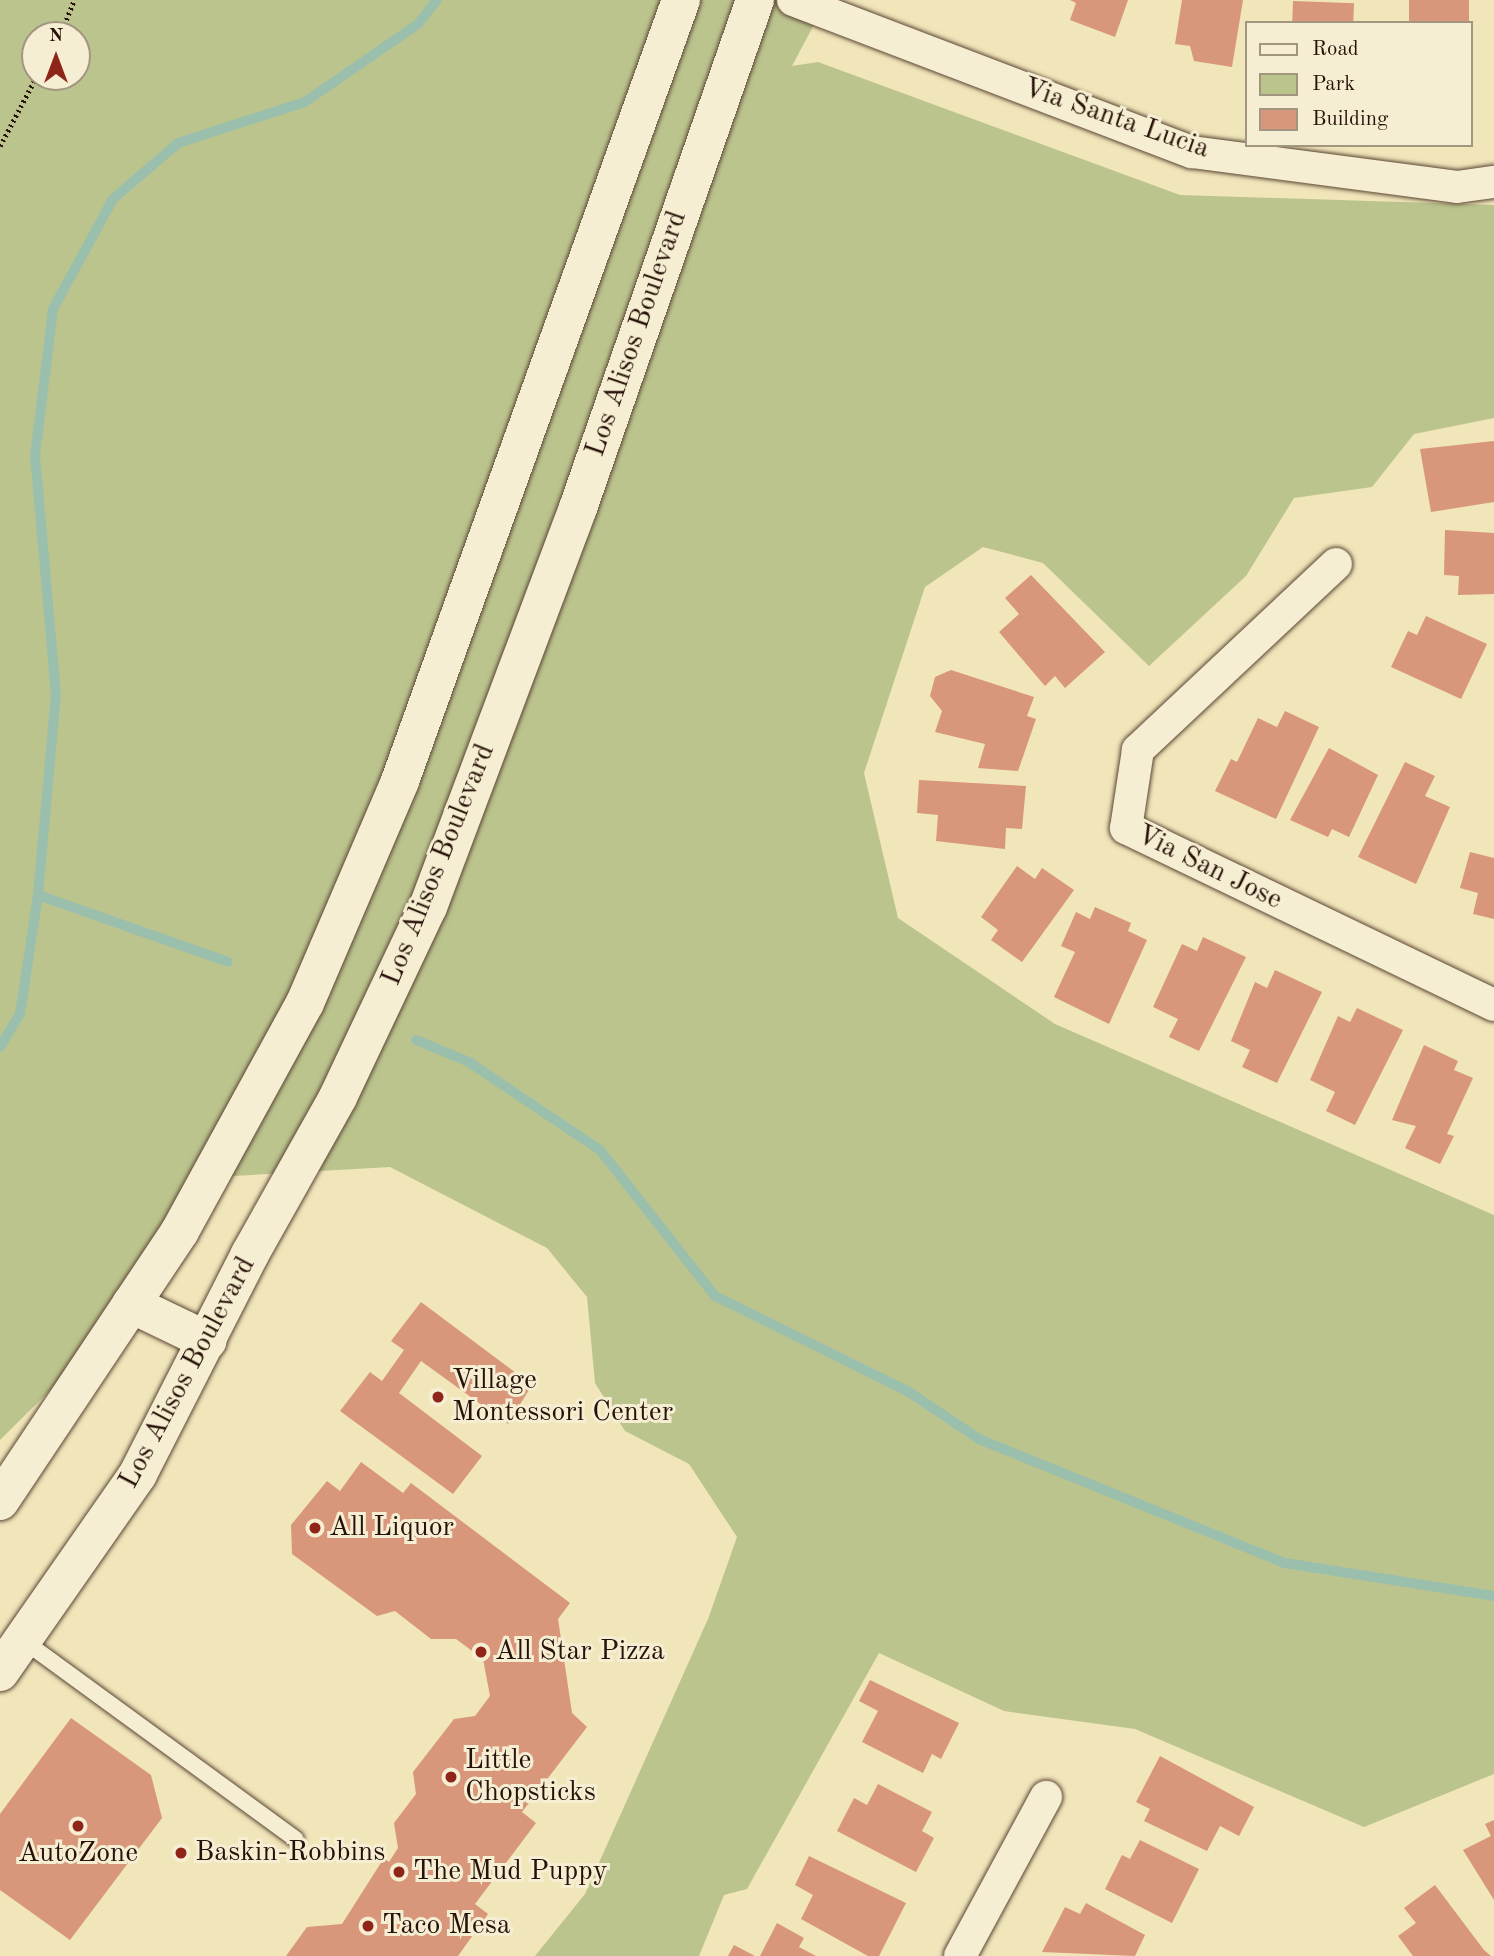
<!DOCTYPE html>
<html>
<head>
<meta charset="utf-8">
<style>
	body { margin:0 }
	#map { position:relative; width:1494px; height:1956px; overflow:hidden; background:#f1e5ba; font-family:"Old Standard TT",serif }
	div>[style] { position:absolute }
	.green>* { inset:0; background:#bcc48e }
	.stream>* { height:10px; margin:-5px; padding:0 5px; transform-origin:5px; border-radius:5px; background:#9bbfad }
	.building>* { inset:0; background:#d8967b; transform-origin:0 0 }
	.path>* { height:4.5px; margin-top:-2.25px; transform-origin:0; background:repeating-linear-gradient(90deg,#271108 0 2px,transparent 0 5.5px) }
	.roads { filter:drop-shadow(0 0 2px #5a4634) drop-shadow(0 0 2px #5a4634) }
	.service>* { height:16px; margin:-8px; padding:0 8px; transform-origin:8px; border-radius:8px; background:#f6eed2 }
	.minor>* { height:32px; margin:-16px; padding:0 16px; transform-origin:16px; border-radius:16px; background:#f6eed2 }
	.secondary>* { height:38px; margin:-19px; padding:0 19px; transform-origin:19px; border-radius:19px; background:#f6eed2 }
	.dots>* { width:19px; height:19px; translate:-50% -50%; box-sizing:border-box; border:4px solid #f6eed2; border-radius:50% }
	span { translate:-50% -50%; white-space:nowrap; text-align:center; line-height:1.15; -webkit-text-stroke:6px #f6eed2; paint-order:stroke }
	.street-label { font-size:28px; color:#271108 }
	.poi-label { font-size:28px; color:#271108 }
	.left { translate:0 -50%; text-align:left }
	.legend { position:absolute; left:1245px; top:21px; width:228px; height:126px; box-sizing:border-box; background:#f6eed2; border:2px solid #a39681; margin:0; padding:9px 12px; list-style:none; font-size:21px; color:#271108 }
	.legend li { display:flex; align-items:center; gap:14px; height:35px }
	.legend b { width:35px; border:2px solid #a39681 }
	.north { position:absolute; left:21px; top:21px; width:70px; height:70px; box-sizing:border-box; background:#f6eed2; border:2px solid #a39681; border-radius:50%; rotate:0deg; font-size:19px; font-weight:700; line-height:28px; text-align:center; color:#271108 }
	.north::after { content:''; display:block; margin:auto; width:24px; height:32px; background:#8f2418; clip-path:polygon(50% 0,100% 100%,50% 72%,0 100%) }
</style>
</head>
<body>
<div id="map">
	<div class="green">
		<div style="clip-path:polygon(evenodd,0 0,827px 0,792px 66px,818px 62px,1180px 195px,1494px 205px,1494px 418px,1414px 434px,1372px 487px,1294px 498px,1246px 576px,1149px 666px,1043px 563px,983px 547px,925px 587px,864px 773px,898px 918px,1055px 1024px,1494px 1215px,1494px 1774px,1364px 1827px,1135px 1729px,1004px 1711px,879px 1653px,747px 1889px,724px 1895px,699px 1956px,535px 1956px,585px 1894px,708px 1619px,737px 1537px,689px 1464px,625px 1431px,595px 1383px,587px 1297px,547px 1248px,390px 1167px,233px 1176px,122px 1319px,0 1440px,0 0,35px 35px,77px 35px,77px 77px,35px 77px,35px 35px)"></div>
	</div>
	<div class="stream">
		<div style="left:38px;top:895px;width:201px;rotate:19.4deg"></div>
		<div style="left:416px;top:1040px;width:57px;rotate:22.5deg"></div>
		<div style="left:469px;top:1062px;width:158px;rotate:33.9deg"></div>
		<div style="left:600px;top:1150px;width:186px;rotate:51.8deg"></div>
		<div style="left:715px;top:1296px;width:216px;rotate:26.3deg"></div>
		<div style="left:909px;top:1392px;width:84px;rotate:33.9deg"></div>
		<div style="left:979px;top:1439px;width:330px;rotate:22.1deg"></div>
		<div style="left:1285px;top:1563px;width:212px;rotate:9deg"></div>
		<div style="left:0;top:1047px;width:39px;rotate:-59deg"></div>
		<div style="left:20px;top:1014px;width:120px;rotate:-81.4deg"></div>
		<div style="left:38px;top:895px;width:201px;rotate:-84.9deg"></div>
		<div style="left:56px;top:695px;width:240px;rotate:-95deg"></div>
		<div style="left:35px;top:456px;width:148px;rotate:-83deg"></div>
		<div style="left:53px;top:309px;width:125px;rotate:-61.4deg"></div>
		<div style="left:113px;top:199px;width:86px;rotate:-40.7deg"></div>
		<div style="left:178px;top:143px;width:133px;rotate:-17.9deg"></div>
		<div style="left:305px;top:102px;width:137px;rotate:-34.6deg"></div>
		<div style="left:418px;top:24px;width:31px;rotate:-52deg"></div>
	</div>
	<div class="building">
		<div style="clip-path:polygon(1070px 0,1128px 0,1115px 37px,1070px 20px,1076px 3px)"></div>
		<div style="clip-path:polygon(1182px 0,1243px 0,1232px 67px,1194px 61px,1190px 46px,1175px 44px)"></div>
		<div style="left:1409px;top:0;width:60px;height:23px"></div>
		<div style="left:1293px;top:1px;width:61px;height:22px;rotate:2deg"></div>
		<div style="clip-path:polygon(1494px 441px,1494px 502px,1431px 512px,1420px 449px)"></div>
		<div style="clip-path:polygon(1445px 530px,1494px 533px,1494px 594px,1458px 595px,1459px 576px,1444px 575px)"></div>
		<div style="clip-path:polygon(1031px 575px,1105px 652px,1065px 688px,1055px 676px,1045px 686px,999px 632px,1019px 614px,1005px 598px)"></div>
		<div style="clip-path:polygon(1426px 616px,1487px 644px,1461px 699px,1391px 667px,1408px 631px,1417px 635px)"></div>
		<div style="clip-path:polygon(951px 670px,1034px 697px,1027px 716px,1036px 719px,1018px 771px,978px 768px,985px 744px,935px 732px,942px 711px,930px 696px,935px 677px)"></div>
		<div style="clip-path:polygon(1285px 711px,1319px 727px,1276px 819px,1215px 791px,1231px 759px,1237px 762px,1258px 718px,1277px 727px)"></div>
		<div style="clip-path:polygon(1329px 748px,1378px 775px,1349px 837px,1332px 829px,1328px 837px,1290px 820px)"></div>
		<div style="clip-path:polygon(1405px 762px,1435px 776px,1425px 796px,1450px 807px,1416px 884px,1358px 857px)"></div>
		<div style="clip-path:polygon(919px 780px,1026px 786px,1022px 829px,1006px 828px,1005px 849px,936px 841px,938px 815px,917px 813px)"></div>
		<div style="clip-path:polygon(1470px 852px,1494px 858px,1494px 919px,1473px 914px,1478px 893px,1460px 888px)"></div>
		<div style="clip-path:polygon(1017px 866px,1035px 879px,1042px 868px,1074px 890px,1022px 962px,991px 940px,998px 930px,981px 917px)"></div>
		<div style="clip-path:polygon(1095px 907px,1131px 923px,1128px 931px,1147px 940px,1109px 1024px,1054px 997px,1075px 952px,1061px 946px,1076px 912px,1090px 919px)"></div>
		<div style="clip-path:polygon(1203px 937px,1246px 957px,1199px 1051px,1169px 1037px,1178px 1019px,1153px 1007px,1182px 944px,1197px 951px)"></div>
		<div style="clip-path:polygon(1275px 970px,1322px 992px,1277px 1083px,1242px 1067px,1250px 1050px,1231px 1041px,1255px 982px,1267px 988px)"></div>
		<div style="clip-path:polygon(1357px 1008px,1403px 1030px,1355px 1125px,1326px 1111px,1335px 1092px,1310px 1080px,1338px 1016px,1350px 1022px)"></div>
		<div style="clip-path:polygon(1424px 1045px,1458px 1061px,1454px 1070px,1473px 1078px,1447px 1134px,1454px 1136px,1440px 1164px,1405px 1148px,1416px 1126px,1392px 1120px)"></div>
		<div style="clip-path:polygon(421px 1302px,532px 1385px,508px 1424px,421px 1361px,399px 1393px,482px 1456px,453px 1494px,340px 1411px,370px 1372px,382px 1381px,404px 1350px,391px 1341px)"></div>
		<div style="clip-path:polygon(361px 1462px,403px 1493px,411px 1483px,570px 1603px,558px 1619px,572px 1713px,587px 1727px,522px 1812px,536px 1823px,475px 1904px,488px 1914px,458px 1956px,286px 1956px,307px 1927px,342px 1924px,384px 1858px,389px 1862px,398px 1848px,394px 1823px,416px 1794px,413px 1772px,454px 1719px,475px 1716px,490px 1696px,483px 1659px,456px 1639px,431px 1639px,395px 1611px,377px 1616px,292px 1554px,291px 1525px,327px 1481px,340px 1491px)"></div>
		<div style="clip-path:polygon(870px 1680px,959px 1723px,941px 1759px,932px 1754px,923px 1773px,862px 1742px,878px 1711px,859px 1701px)"></div>
		<div style="clip-path:polygon(71px 1718px,151px 1775px,162px 1818px,70px 1940px,0 1890px,0 1814px)"></div>
		<div style="clip-path:polygon(1160px 1756px,1254px 1807px,1239px 1836px,1220px 1826px,1207px 1851px,1144px 1821px,1150px 1809px,1136px 1802px)"></div>
		<div style="clip-path:polygon(878px 1784px,932px 1812px,922px 1831px,934px 1838px,916px 1872px,837px 1831px,854px 1798px,867px 1805px)"></div>
		<div style="clip-path:polygon(1494px 1820px,1494px 1900px,1463px 1850px,1491px 1836px,1485px 1824px)"></div>
		<div style="clip-path:polygon(1140px 1840px,1199px 1869px,1172px 1923px,1105px 1889px,1122px 1855px,1130px 1859px)"></div>
		<div style="clip-path:polygon(809px 1856px,906px 1903px,879px 1956px,868px 1956px,801px 1919px,813px 1895px,795px 1885px)"></div>
		<div style="clip-path:polygon(1435px 1885px,1484px 1950px,1491px 1956px,1413px 1956px,1398px 1936px,1416px 1923px,1404px 1908px)"></div>
		<div style="clip-path:polygon(1086px 1903px,1145px 1935px,1135px 1956px,1042px 1952px,1065px 1907px,1080px 1914px)"></div>
		<div style="clip-path:polygon(777px 1923px,804px 1938px,799px 1947px,816px 1956px,760px 1956px)"></div>
		<div style="clip-path:polygon(734px 1945px,755px 1956px,728px 1956px)"></div>
	</div>
	<div class="path">
		<div style="left:60px;top:35px;width:38px;rotate:-68deg"></div>
		<div style="left:0;top:146px;width:78px;rotate:-62.4deg"></div>
	</div>
	<div class="roads">
		<div class="service">
			<div style="left:24px;top:1641px;width:336px;rotate:36.1deg"></div>
		</div>
		<div class="minor">
			<div style="left:793px;top:0;width:427px;rotate:20.9deg"></div>
			<div style="left:1192px;top:152px;width:267px;rotate:7.5deg"></div>
			<div style="left:1457px;top:187px;width:37px;rotate:-8deg"></div>
			<div style="left:1336px;top:564px;width:272px;rotate:136.8deg"></div>
			<div style="left:1138px;top:750px;width:79px;rotate:98.7deg"></div>
			<div style="left:1126px;top:828px;width:408px;rotate:25.7deg"></div>
			<div style="left:960px;top:1956px;width:181px;rotate:-61.6deg"></div>
		</div>
		<div class="secondary">
			<div style="left:131px;top:1304px;width:85px;rotate:25.7deg"></div>
			<div style="left:0;top:1501px;width:324px;rotate:-56.3deg"></div>
			<div style="left:180px;top:1231px;width:260px;rotate:-61.3deg"></div>
			<div style="left:305px;top:1003px;width:241px;rotate:-66.8deg"></div>
			<div style="left:400px;top:781px;width:830px;rotate:-70.21deg"></div>
			<div style="left:0;top:1672px;width:241px;rotate:-55.1deg"></div>
			<div style="left:138px;top:1474px;width:247px;rotate:-63deg"></div>
			<div style="left:250px;top:1254px;width:180px;rotate:-60.7deg"></div>
			<div style="left:338px;top:1097px;width:210px;rotate:-64.7deg"></div>
			<div style="left:428px;top:907px;width:426px;rotate:-69.4deg"></div>
			<div style="left:578px;top:508px;width:538px;rotate:-70.79deg"></div>
		</div>
	</div>
	<div class="dots">
		<div style="left:438px;top:1397px;background:#8f2418"></div>
		<div style="left:315px;top:1528px;background:#8f2418"></div>
		<div style="left:481px;top:1652px;background:#8f2418"></div>
		<div style="left:451px;top:1777px;background:#8f2418"></div>
		<div style="left:78px;top:1826px;background:#8f2418"></div>
		<div style="left:181px;top:1853px;background:#8f2418"></div>
		<div style="left:399px;top:1872px;background:#8f2418"></div>
		<div style="left:368px;top:1926px;background:#8f2418"></div>
	</div>
	<div class="street-label">
		<span style="left:1116px;top:119px;rotate:19deg">Via Santa Lucia</span>
		<span style="left:637px;top:334px;rotate:-71deg">Los Alisos Boulevard</span>
		<span style="left:439px;top:865px;rotate:-68deg">Los Alisos Boulevard</span>
		<span style="left:1209px;top:868px;rotate:26deg">Via San Jose</span>
		<span style="left:188px;top:1373px;rotate:-62deg">Los Alisos Boulevard</span>
	</div>
	<div class="poi-label">
		<span class="left" style="left:452px;top:1397px">Village<br>Montessori Center</span>
		<span class="left" style="left:329px;top:1528px">All Liquor</span>
		<span class="left" style="left:495px;top:1652px">All Star Pizza</span>
		<span class="left" style="left:465px;top:1777px">Little<br>Chopsticks</span>
		<span class="left" style="left:195px;top:1853px">Baskin-Robbins</span>
		<span style="left:78px;top:1854px">AutoZone</span>
		<span class="left" style="left:413px;top:1872px">The Mud Puppy</span>
		<span class="left" style="left:382px;top:1926px">Taco Mesa</span>
	</div>
	<ul class="legend">
	<li><b style="height:9px;background:#f6eed2"></b>Road</li>
	<li><b style="height:19px;background:#bcc48e"></b>Park</li>
	<li><b style="height:19px;background:#d8967b"></b>Building</li>
	</ul>
	<div class="north">N</div>
</div>
</body>
</html>
